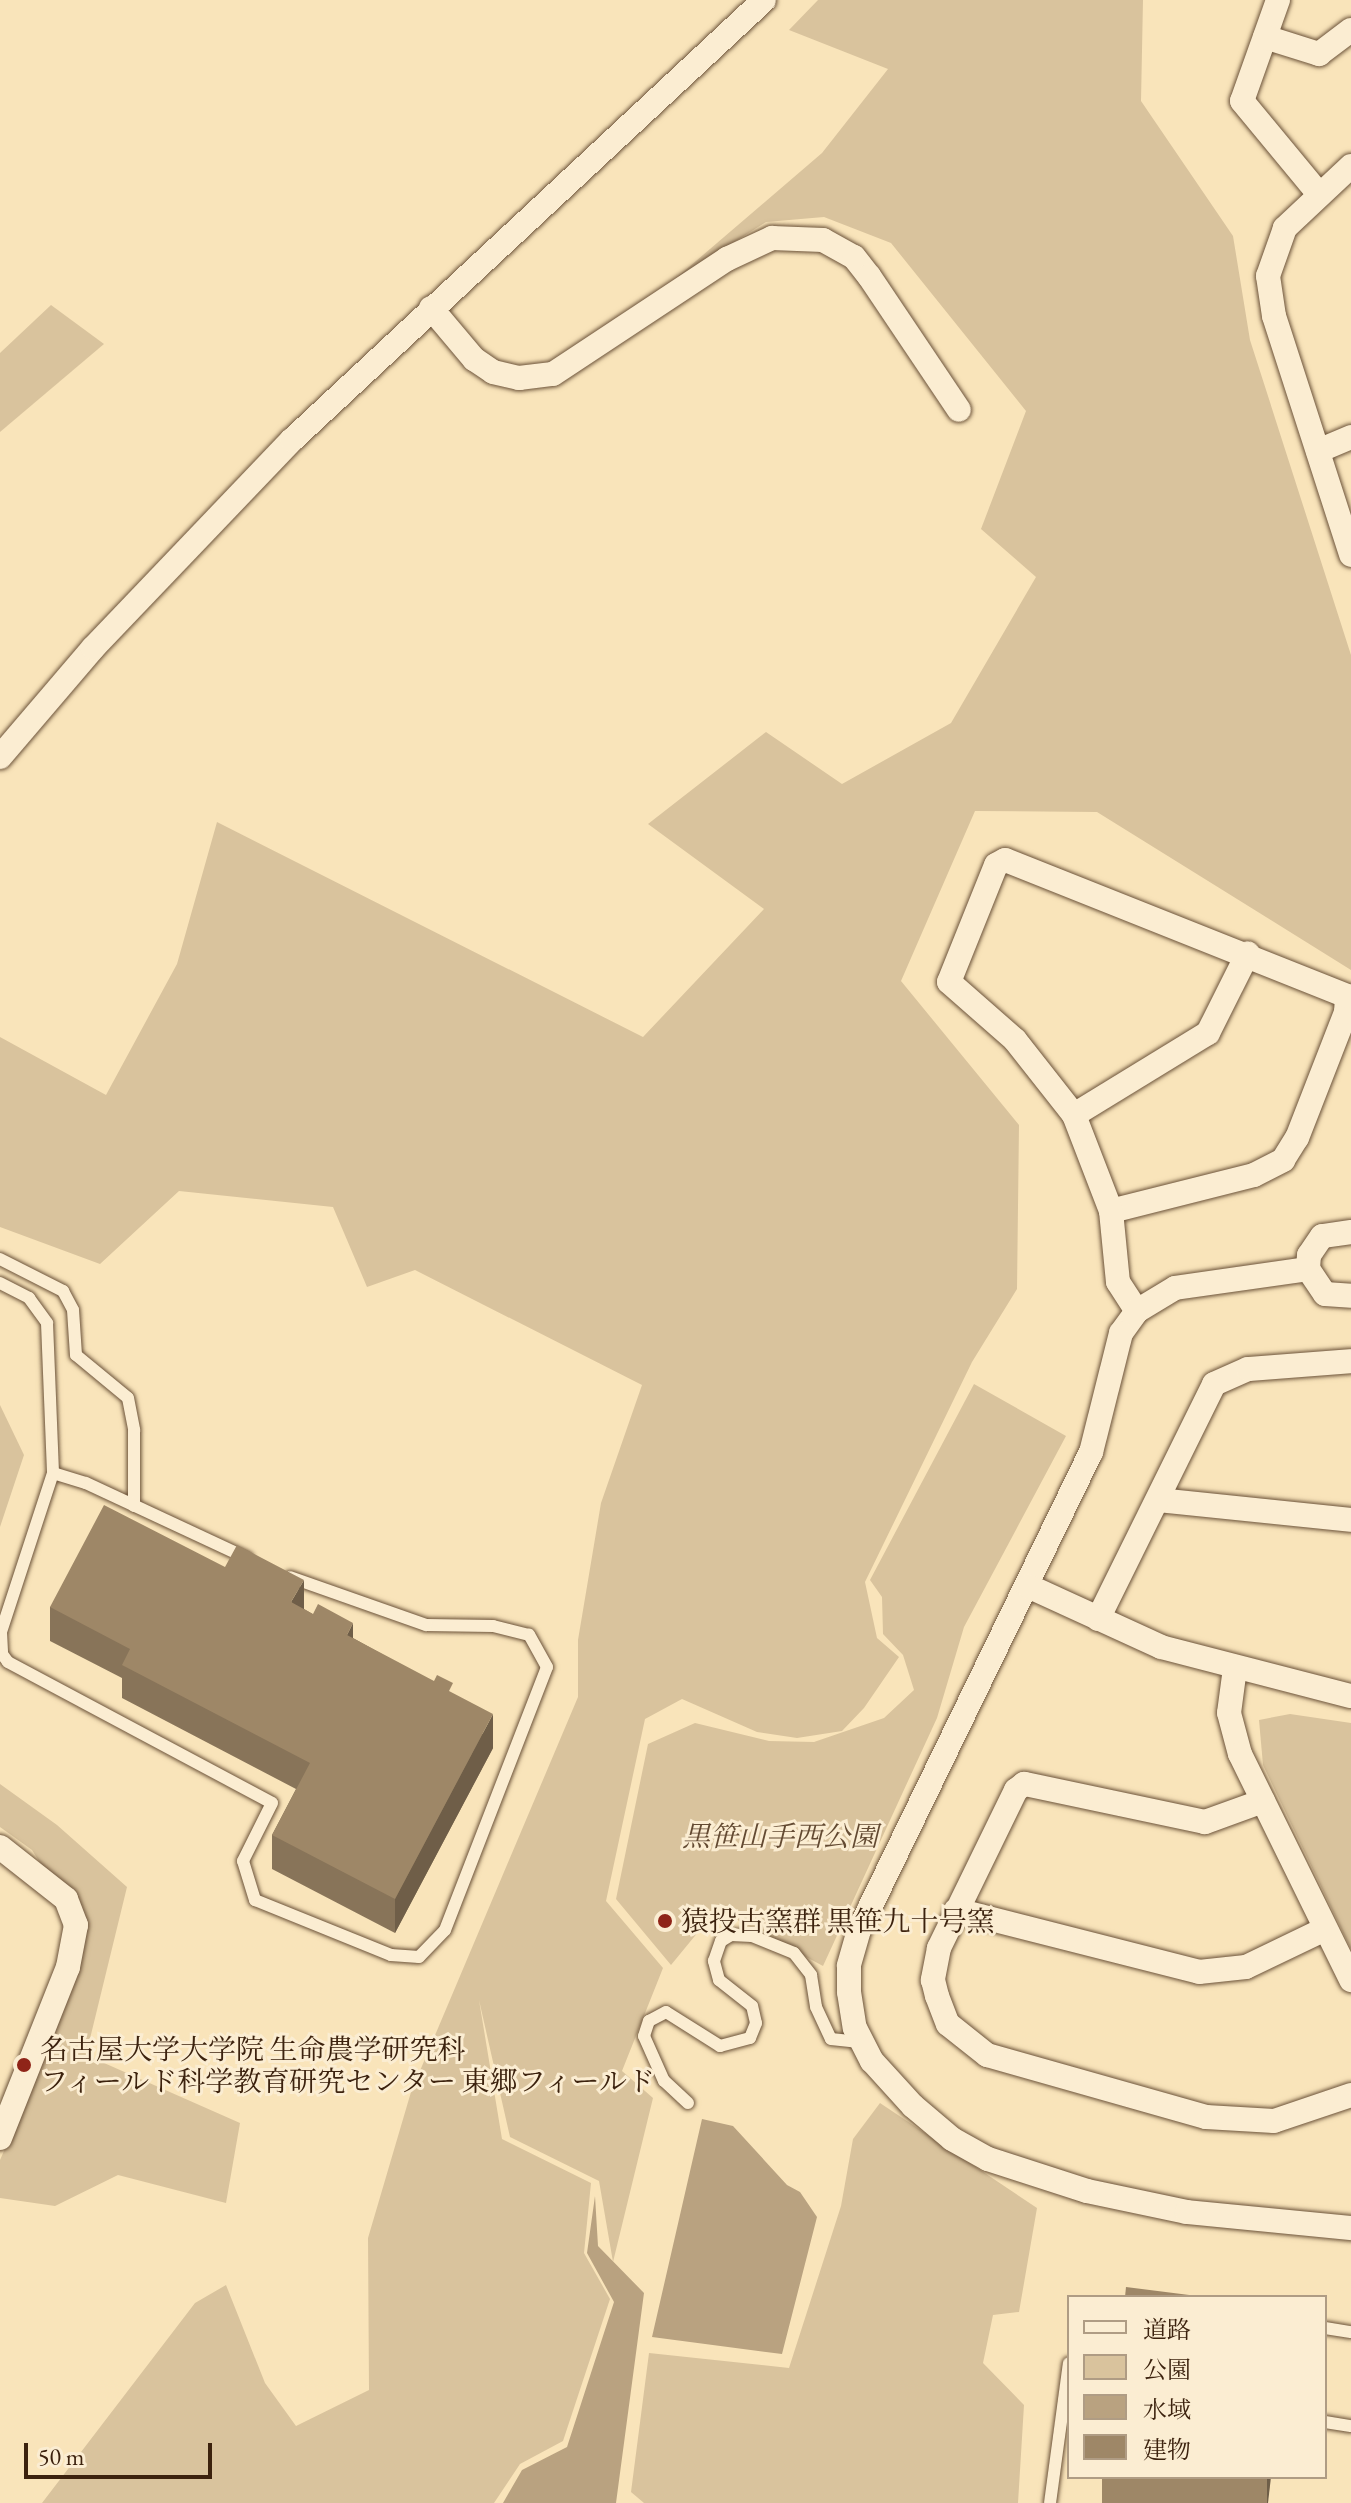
<!DOCTYPE html>
<html>
<head>
<meta charset="utf-8">
<style>
	body { margin:0 }
	#map { position:relative; width:1351px; height:2503px; overflow:hidden; background:#f9e4ba; font-family:"EB Garamond","Noto Serif JP",serif }
	div>[style] { position:absolute }
	.green>* { inset:0; background:#d9c39d }
	.water>* { inset:0; background:#b9a280 }
	.roads { filter:drop-shadow(0 0 2px #6b5239) drop-shadow(0 0 2px #6b5239) }
	.service>* { height:12px; margin:-6px; padding:0 6px; transform-origin:6px; border-radius:6px; background:#fbedd2 }
	.minor>* { height:24px; margin:-12px; padding:0 12px; transform-origin:12px; border-radius:12px; background:#fbedd2 }
	.wall>* { inset:0; background:#887459 }
	.shaded-wall>* { inset:0; background:#6f5e48 }
	.building>* { inset:0; background:#9e8767; transform-origin:0 0 }
	.dots>* { width:22px; height:22px; translate:-50% -50%; box-sizing:border-box; border:4px solid #fbedd2; border-radius:50% }
	span { translate:-50% -50%; white-space:nowrap; text-align:center; line-height:1.15; -webkit-text-stroke:6px #fbedd2; paint-order:stroke }
	.park-label { font-size:28px; color:#634a32; font-style:italic }
	.poi-label { font-size:28px; color:#3c220e }
	.left { translate:0 -50%; text-align:left }
	.legend { position:absolute; left:1067px; top:2295px; width:260px; height:184px; box-sizing:border-box; background:#fbedd2; border:2px solid #af9c84; margin:0; padding:10px 14px; list-style:none; font-size:24px; color:#3c220e }
	.legend li { display:flex; align-items:center; gap:16px; height:40px }
	.legend b { width:40px; border:2px solid #af9c84 }
	.scale { position:absolute; left:24px; top:2443px; width:188px; height:36px; box-sizing:border-box; border:4px solid #3c220e; border-top:0; padding-left:10px; font-size:24px; line-height:28px; white-space:nowrap; color:#3c220e; -webkit-text-stroke:6px #fbedd2; paint-order:stroke }
</style>
</head>
<body>
<div id="map">
	<div class="green">
		<div style="clip-path:polygon(818px 0,1143px 0,1141px 101px,1233px 236px,1250px 340px,1351px 655px,1351px 970px,1097px 812px,975px 811px,901px 981px,1019px 1125px,1017px 1289px,972px 1362px,865px 1582px,877px 1638px,899px 1657px,864px 1708px,842px 1731px,797px 1738px,757px 1732px,682px 1699px,645px 1719px,606px 1901px,663px 1968px,622px 2071px,653px 2098px,613px 2262px,599px 2181px,510px 2137px,479px 2000px,502px 2139px,591px 2183px,584px 2253px,610px 2299px,563px 2441px,520px 2464px,494px 2503px,42px 2503px,195px 2303px,226px 2285px,265px 2383px,296px 2426px,369px 2390px,368px 2238px,411px 2092px,578px 1697px,578px 1640px,601px 1503px,642px 1385px,415px 1270px,367px 1287px,333px 1207px,179px 1191px,100px 1264px,0 1227px,0 1037px,106px 1095px,177px 964px,217px 822px,643px 1037px,764px 909px,648px 824px,766px 732px,842px 784px,951px 723px,1036px 577px,981px 529px,1026px 411px,891px 243px,824px 217px,766px 222px,675px 279px,822px 153px,888px 69px,789px 30px)"></div>
		<div style="clip-path:polygon(51px 305px,104px 344px,0 432px,0 353px)"></div>
		<div style="clip-path:polygon(974px 1384px,1066px 1436px,964px 1627px,937px 1718px,823px 1966px,717px 1909px,671px 1965px,616px 1899px,648px 1744px,695px 1723px,769px 1741px,814px 1742px,884px 1718px,914px 1690px,903px 1655px,883px 1634px,882px 1597px,870px 1580px)"></div>
		<div style="clip-path:polygon(0 1405px,24px 1455px,0 1527px)"></div>
		<div style="clip-path:polygon(1290px 1714px,1351px 1723px,1351px 1949px,1263px 1765px,1259px 1720px)"></div>
		<div style="clip-path:polygon(0 1784px,57px 1825px,127px 1887px,86px 2055px,240px 2123px,226px 2203px,118px 2175px,55px 2206px,0 2198px,0 2160px,54px 2037px,83px 1931px,32px 1850px,0 1827px)"></div>
		<div style="clip-path:polygon(880px 2103px,1037px 2208px,1019px 2312px,993px 2315px,983px 2363px,1024px 2405px,1018px 2503px,644px 2503px,631px 2492px,649px 2353px,789px 2368px,841px 2206px,853px 2139px)"></div>
	</div>
	<div class="water">
		<div style="clip-path:polygon(702px 2119px,733px 2126px,787px 2185px,800px 2192px,817px 2217px,782px 2354px,652px 2337px)"></div>
		<div style="clip-path:polygon(595px 2196px,598px 2246px,644px 2293px,616px 2503px,503px 2503px,522px 2470px,567px 2447px,614px 2302px,587px 2253px)"></div>
	</div>
	<div class="roads">
		<div class="service">
			<div style="left:0;top:1259px;width:71px;rotate:26.9deg"></div>
			<div style="left:63px;top:1291px;width:21px;rotate:62deg"></div>
			<div style="left:73px;top:1310px;width:45px;rotate:86.2deg"></div>
			<div style="left:76px;top:1355px;width:67px;rotate:39.6deg"></div>
			<div style="left:128px;top:1398px;width:33px;rotate:79deg"></div>
			<div style="left:134px;top:1430px;width:76px;rotate:90deg"></div>
			<div style="left:0;top:1283px;width:33px;rotate:27deg"></div>
			<div style="left:29px;top:1298px;width:31px;rotate:54deg"></div>
			<div style="left:47px;top:1323px;width:150px;rotate:87.7deg"></div>
			<div style="left:53px;top:1473px;width:167px;rotate:108.1deg"></div>
			<div style="left:1px;top:1632px;width:22px;rotate:87deg"></div>
			<div style="left:2px;top:1654px;width:10px;rotate:53deg"></div>
			<div style="left:8px;top:1662px;width:299px;rotate:28.1deg"></div>
			<div style="left:272px;top:1803px;width:65px;rotate:116.6deg"></div>
			<div style="left:243px;top:1861px;width:41px;rotate:72.9deg"></div>
			<div style="left:255px;top:1900px;width:147px;rotate:22deg"></div>
			<div style="left:391px;top:1955px;width:28px;rotate:4deg"></div>
			<div style="left:419px;top:1957px;width:37px;rotate:-46deg"></div>
			<div style="left:445px;top:1930px;width:282px;rotate:-68.8deg"></div>
			<div style="left:547px;top:1667px;width:37px;rotate:-119deg"></div>
			<div style="left:529px;top:1635px;width:37px;rotate:-166deg"></div>
			<div style="left:493px;top:1626px;width:67px;rotate:-179.1deg"></div>
			<div style="left:426px;top:1625px;width:144px;rotate:-160.6deg"></div>
			<div style="left:53px;top:1473px;width:34px;rotate:17deg"></div>
			<div style="left:86px;top:1483px;width:178px;rotate:25deg"></div>
			<div style="left:688px;top:2103px;width:33px;rotate:-137deg"></div>
			<div style="left:664px;top:2081px;width:49px;rotate:-114deg"></div>
			<div style="left:644px;top:2036px;width:16px;rotate:-72deg"></div>
			<div style="left:649px;top:2021px;width:19px;rotate:-28deg"></div>
			<div style="left:666px;top:2012px;width:64px;rotate:32.2deg"></div>
			<div style="left:720px;top:2046px;width:31px;rotate:-15deg"></div>
			<div style="left:750px;top:2038px;width:16px;rotate:-68deg"></div>
			<div style="left:756px;top:2023px;width:17px;rotate:-103deg"></div>
			<div style="left:752px;top:2006px;width:42px;rotate:-141.8deg"></div>
			<div style="left:719px;top:1980px;width:20px;rotate:-105deg"></div>
			<div style="left:714px;top:1961px;width:21px;rotate:-71deg"></div>
			<div style="left:721px;top:1941px;width:12px;rotate:-31deg"></div>
			<div style="left:731px;top:1935px;width:21px;rotate:3deg"></div>
			<div style="left:752px;top:1936px;width:45px;rotate:22deg"></div>
			<div style="left:794px;top:1953px;width:28px;rotate:52deg"></div>
			<div style="left:811px;top:1975px;width:32px;rotate:81deg"></div>
			<div style="left:816px;top:2007px;width:35px;rotate:65deg"></div>
			<div style="left:831px;top:2039px;width:31px;rotate:6deg"></div>
			<div style="left:1325px;top:2328px;width:26px;rotate:9deg"></div>
			<div style="left:1325px;top:2422px;width:26px;rotate:9deg"></div>
			<div style="left:1050px;top:2503px;width:141px;rotate:-82.3deg"></div>
		</div>
		<div class="minor">
			<div style="left:1278px;top:0;width:107px;rotate:109.6deg"></div>
			<div style="left:1242px;top:101px;width:121px;rotate:50.4deg"></div>
			<div style="left:1265px;top:37px;width:57px;rotate:17.5deg"></div>
			<div style="left:1319px;top:54px;width:40px;rotate:-37deg"></div>
			<div style="left:1351px;top:166px;width:91px;rotate:136.8deg"></div>
			<div style="left:1285px;top:228px;width:51px;rotate:109.5deg"></div>
			<div style="left:1268px;top:276px;width:40px;rotate:81.5deg"></div>
			<div style="left:1274px;top:316px;width:251px;rotate:72.1deg"></div>
			<div style="left:431px;top:308px;width:67px;rotate:49.9deg"></div>
			<div style="left:474px;top:359px;width:23px;rotate:34deg"></div>
			<div style="left:493px;top:372px;width:27px;rotate:13deg"></div>
			<div style="left:519px;top:378px;width:34px;rotate:-7deg"></div>
			<div style="left:553px;top:374px;width:209px;rotate:-33.5deg"></div>
			<div style="left:727px;top:259px;width:50px;rotate:-25deg"></div>
			<div style="left:772px;top:238px;width:51px;rotate:2.2deg"></div>
			<div style="left:823px;top:240px;width:35px;rotate:29deg"></div>
			<div style="left:854px;top:257px;width:24px;rotate:52deg"></div>
			<div style="left:869px;top:276px;width:161px;rotate:56.1deg"></div>
			<div style="left:1318px;top:451px;width:36px;rotate:-23deg"></div>
			<div style="left:0;top:757px;width:143px;rotate:-49.5deg"></div>
			<div style="left:93px;top:648px;width:288px;rotate:-46.3deg"></div>
			<div style="left:292px;top:440px;width:645px;rotate:-42.99deg"></div>
			<div style="left:1074px;top:1115px;width:157px;rotate:-31.5deg"></div>
			<div style="left:1208px;top:1033px;width:89px;rotate:-63.4deg"></div>
			<div style="left:1111px;top:1211px;width:147px;rotate:-14.1deg"></div>
			<div style="left:1254px;top:1175px;width:33px;rotate:-27deg"></div>
			<div style="left:1283px;top:1160px;width:26px;rotate:-58deg"></div>
			<div style="left:1297px;top:1138px;width:135px;rotate:-68.7deg"></div>
			<div style="left:1346px;top:1012px;width:16px;rotate:-86deg"></div>
			<div style="left:1347px;top:996px;width:368px;rotate:-158.3deg"></div>
			<div style="left:1005px;top:860px;width:10px;rotate:151deg"></div>
			<div style="left:996px;top:865px;width:126px;rotate:111.9deg"></div>
			<div style="left:949px;top:982px;width:88px;rotate:41.3deg"></div>
			<div style="left:1015px;top:1040px;width:95px;rotate:51.8deg"></div>
			<div style="left:1074px;top:1115px;width:103px;rotate:68.9deg"></div>
			<div style="left:1111px;top:1211px;width:71px;rotate:84.4deg"></div>
			<div style="left:1118px;top:1282px;width:35px;rotate:57deg"></div>
			<div style="left:1351px;top:1232px;width:29px;rotate:172deg"></div>
			<div style="left:1322px;top:1236px;width:23px;rotate:124deg"></div>
			<div style="left:1309px;top:1255px;width:14px;rotate:94deg"></div>
			<div style="left:1308px;top:1269px;width:30px;rotate:56deg"></div>
			<div style="left:1325px;top:1294px;width:26px;rotate:4deg"></div>
			<div style="left:1308px;top:1269px;width:134px;rotate:171.9deg"></div>
			<div style="left:1175px;top:1288px;width:44px;rotate:148.8deg"></div>
			<div style="left:1137px;top:1311px;width:27px;rotate:126deg"></div>
			<div style="left:1121px;top:1333px;width:123px;rotate:104.1deg"></div>
			<div style="left:1091px;top:1452px;width:531px;rotate:115.89deg"></div>
			<div style="left:859px;top:1930px;width:37px;rotate:106deg"></div>
			<div style="left:849px;top:1966px;width:26px;rotate:90deg"></div>
			<div style="left:849px;top:1992px;width:36px;rotate:81deg"></div>
			<div style="left:855px;top:2028px;width:37px;rotate:63deg"></div>
			<div style="left:872px;top:2061px;width:61px;rotate:47.7deg"></div>
			<div style="left:913px;top:2106px;width:51px;rotate:40.2deg"></div>
			<div style="left:952px;top:2139px;width:41px;rotate:29.1deg"></div>
			<div style="left:988px;top:2159px;width:104px;rotate:17.9deg"></div>
			<div style="left:1087px;top:2191px;width:102px;rotate:11.9deg"></div>
			<div style="left:1187px;top:2212px;width:165px;rotate:5.6deg"></div>
			<div style="left:1158px;top:1500px;width:194px;rotate:5.9deg"></div>
			<div style="left:1028px;top:1586px;width:146px;rotate:24.6deg"></div>
			<div style="left:1161px;top:1647px;width:196px;rotate:14.5deg"></div>
			<div style="left:1098px;top:1619px;width:262px;rotate:-63.7deg"></div>
			<div style="left:1214px;top:1384px;width:37px;rotate:-24deg"></div>
			<div style="left:1248px;top:1369px;width:103px;rotate:-4.4deg"></div>
			<div style="left:1235px;top:1668px;width:45px;rotate:97.6deg"></div>
			<div style="left:1229px;top:1713px;width:42px;rotate:75deg"></div>
			<div style="left:1240px;top:1754px;width:252px;rotate:63.8deg"></div>
			<div style="left:1263px;top:1801px;width:62px;rotate:160.1deg"></div>
			<div style="left:1205px;top:1822px;width:185px;rotate:-168.1deg"></div>
			<div style="left:1024px;top:1784px;width:10px;rotate:143deg"></div>
			<div style="left:1016px;top:1790px;width:176px;rotate:116deg"></div>
			<div style="left:939px;top:1948px;width:33px;rotate:101deg"></div>
			<div style="left:933px;top:1980px;width:16px;rotate:76deg"></div>
			<div style="left:937px;top:1996px;width:30px;rotate:69deg"></div>
			<div style="left:948px;top:2024px;width:50px;rotate:38.5deg"></div>
			<div style="left:987px;top:2055px;width:228px;rotate:15.8deg"></div>
			<div style="left:1206px;top:2117px;width:68px;rotate:3.4deg"></div>
			<div style="left:1274px;top:2121px;width:81px;rotate:-18.7deg"></div>
			<div style="left:0;top:1847px;width:84px;rotate:38.2deg"></div>
			<div style="left:66px;top:1899px;width:28px;rotate:69deg"></div>
			<div style="left:76px;top:1925px;width:43px;rotate:100.8deg"></div>
			<div style="left:68px;top:1967px;width:184px;rotate:111.7deg"></div>
			<div style="left:956px;top:1910px;width:251px;rotate:14.3deg"></div>
			<div style="left:1199px;top:1972px;width:47px;rotate:-6.1deg"></div>
			<div style="left:1246px;top:1967px;width:88px;rotate:-25.7deg"></div>
		</div>
	</div>
	<div class="wall">
		<div style="clip-path:polygon(225px 1567px,304px 1609px,353px 1638px,453px 1694px,493px 1748px,395px 1933px,272px 1869px,272px 1835px,296px 1789px,122px 1698px,122px 1678px,50px 1641px,50px 1607px)"></div>
	</div>
	<div class="shaded-wall">
		<div style="clip-path:polygon(304px 1580px,304px 1613px,291px 1602px)"></div>
		<div style="clip-path:polygon(353px 1623px,353px 1657px,347px 1635px)"></div>
		<div style="clip-path:polygon(493px 1714px,493px 1748px,395px 1933px,395px 1899px)"></div>
		<div style="clip-path:polygon(1267px 2477px,1271px 2477px,1268px 2503px,1263px 2503px)"></div>
	</div>
	<div class="building">
		<div style="clip-path:polygon(104px 1505px,225px 1567px,237px 1545px,304px 1580px,291px 1602px,313px 1614px,318px 1604px,353px 1623px,347px 1635px,434px 1681px,437px 1675px,453px 1683px,449px 1691px,493px 1714px,395px 1899px,272px 1835px,310px 1763px,122px 1665px,130px 1649px,50px 1607px)"></div>
		<div style="clip-path:polygon(1126px 2287px,1205px 2297px,1125px 2297px)"></div>
		<div style="left:1102px;top:2477px;width:165px;height:26px"></div>
	</div>
	<div class="dots">
		<div style="left:665px;top:1921px;background:#8f2418"></div>
		<div style="left:24px;top:2065px;background:#8f2418"></div>
	</div>
	<div class="park-label">
		<span style="left:780px;top:1836px">黒笹山手西公園</span>
	</div>
	<div class="poi-label">
		<span class="left" style="left:681px;top:1921px">猿投古窯群 黒笹九十号窯</span>
		<span class="left" style="left:40px;top:2065px">名古屋大学大学院 生命農学研究科<br>フィールド科学教育研究センター 東郷フィールド</span>
	</div>
	<ul class="legend">
	<li><b style="height:10px;background:#fbedd2"></b>道路</li>
	<li><b style="height:22px;background:#d9c39d"></b>公園</li>
	<li><b style="height:22px;background:#b9a280"></b>水域</li>
	<li><b style="height:22px;background:#9e8767"></b>建物</li>
	</ul>
	<div class="scale">50 m</div>
</div>
</body>
</html>
